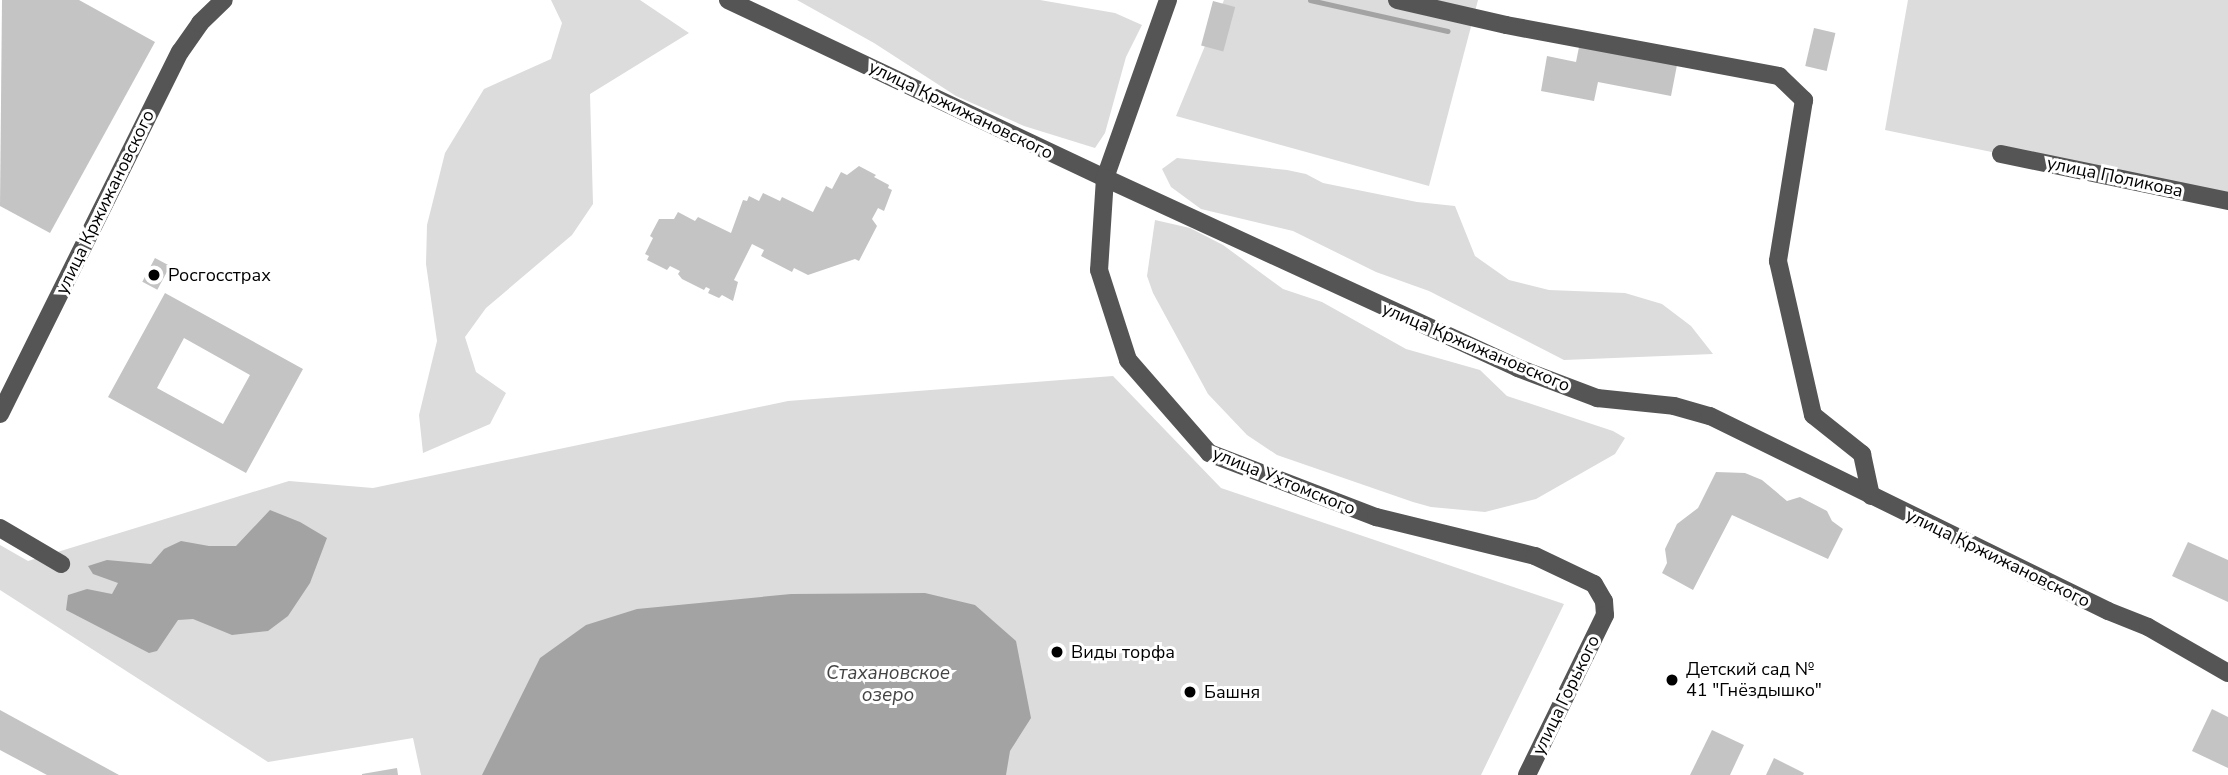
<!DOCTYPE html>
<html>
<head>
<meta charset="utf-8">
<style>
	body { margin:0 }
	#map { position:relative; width:2228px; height:775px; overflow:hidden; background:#fff; font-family:"Nunito Sans",sans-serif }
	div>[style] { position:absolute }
	.green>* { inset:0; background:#dcdcdc }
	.water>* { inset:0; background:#a3a3a3 }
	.stream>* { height:5px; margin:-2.5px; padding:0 2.5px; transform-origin:2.5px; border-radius:2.5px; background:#a3a3a3 }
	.building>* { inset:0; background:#c4c4c4; transform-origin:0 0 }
	.minor>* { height:18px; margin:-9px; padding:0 9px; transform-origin:9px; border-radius:9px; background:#555 }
	.dots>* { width:19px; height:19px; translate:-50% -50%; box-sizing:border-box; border:4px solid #fff; border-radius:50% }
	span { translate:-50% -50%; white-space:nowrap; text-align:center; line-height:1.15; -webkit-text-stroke:6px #fff; paint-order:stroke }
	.street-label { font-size:18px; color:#000 }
	.poi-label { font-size:18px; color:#000 }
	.left { translate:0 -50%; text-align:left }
	.water-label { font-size:19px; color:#444; font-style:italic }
</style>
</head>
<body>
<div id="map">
	<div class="green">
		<div style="clip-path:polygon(551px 0,640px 0,689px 33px,590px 94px,593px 204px,572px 235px,486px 308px,465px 337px,476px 372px,506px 393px,490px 424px,423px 453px,419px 415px,437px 341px,426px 264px,427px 225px,445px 153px,484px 89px,551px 59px,562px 23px)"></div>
		<div style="clip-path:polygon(797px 0,1040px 0,1115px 13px,1142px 25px,1126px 57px,1105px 133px,1095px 148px,1024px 126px,956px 96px,874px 43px)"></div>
		<div style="clip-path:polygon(1224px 0,1478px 0,1429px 186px,1176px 116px)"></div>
		<div style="clip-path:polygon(1908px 0,2228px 0,2228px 201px,1885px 130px)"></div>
		<div style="clip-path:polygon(1177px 158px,1287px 170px,1306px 174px,1323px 183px,1417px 202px,1455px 206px,1475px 256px,1509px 280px,1549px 290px,1625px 293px,1662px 304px,1691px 326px,1713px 354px,1564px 360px,1429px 291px,1376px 272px,1293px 231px,1201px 209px,1171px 187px,1162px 169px)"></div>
		<div style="clip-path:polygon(1155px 220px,1190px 228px,1223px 245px,1283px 289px,1322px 302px,1406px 349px,1480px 370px,1507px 396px,1613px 431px,1625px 438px,1615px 454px,1536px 499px,1485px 512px,1431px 507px,1413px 502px,1277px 455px,1247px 435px,1208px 394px,1153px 293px,1147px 276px)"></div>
		<div style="clip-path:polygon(1113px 376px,1221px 488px,1564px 604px,1481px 775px,421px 775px,413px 738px,268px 762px,0 590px,0 545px,28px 561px,289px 481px,373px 488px,788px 401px)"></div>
	</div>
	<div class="water">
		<div style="clip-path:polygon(270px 510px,300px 522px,327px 538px,310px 583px,288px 616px,268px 631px,232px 635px,193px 619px,178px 620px,157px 651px,149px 653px,66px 610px,68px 595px,87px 589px,112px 594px,118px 583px,93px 574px,88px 566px,107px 560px,151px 564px,164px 549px,181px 541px,209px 546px,236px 546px)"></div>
		<div style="clip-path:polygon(925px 593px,975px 605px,1016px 641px,1031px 718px,1010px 751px,1006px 775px,482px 775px,540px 658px,586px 625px,637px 609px,791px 594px)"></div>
	</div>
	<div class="stream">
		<div style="left:1310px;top:0;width:141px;rotate:12.7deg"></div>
	</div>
	<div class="building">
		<div style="clip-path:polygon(2px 0,79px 0,155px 42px,50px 233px,0 206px)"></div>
		<div style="left:1213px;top:1px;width:23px;height:46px;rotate:15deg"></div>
		<div style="left:1814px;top:28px;width:22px;height:39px;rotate:13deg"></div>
		<div style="clip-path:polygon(1579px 47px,1677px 65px,1671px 96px,1598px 82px,1594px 101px,1541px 91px,1547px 56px,1576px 62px)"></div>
		<div style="clip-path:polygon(859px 166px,876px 175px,874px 177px,889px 185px,888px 188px,892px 190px,884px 211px,878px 208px,872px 219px,877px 226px,859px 261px,855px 259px,808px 275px,794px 268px,792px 272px,761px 256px,764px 250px,752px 244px,734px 280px,738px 282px,733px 301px,722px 295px,719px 298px,708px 293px,710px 289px,706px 287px,704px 290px,682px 279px,678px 274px,680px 271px,670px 266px,667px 270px,647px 260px,649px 256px,645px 254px,653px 238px,650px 236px,659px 219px,674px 219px,678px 212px,695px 221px,698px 217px,731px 233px,743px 200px,747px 201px,749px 196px,759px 201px,763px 193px,780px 201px,782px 197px,813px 212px,826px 186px,832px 189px,841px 172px,847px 175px)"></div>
		<div style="left:155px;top:258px;width:17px;height:27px;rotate:28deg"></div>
		<div style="clip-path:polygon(evenodd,165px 293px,303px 369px,246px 473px,108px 397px,165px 293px,184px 338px,250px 375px,223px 424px,157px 388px,184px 338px)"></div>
		<div style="clip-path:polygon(1716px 472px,1745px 473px,1762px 480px,1787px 501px,1800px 497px,1827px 511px,1832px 521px,1843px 529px,1828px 559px,1732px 515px,1693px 590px,1662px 573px,1667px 563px,1665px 549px,1677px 524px,1698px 508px)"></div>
		<div style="clip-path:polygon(2188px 542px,2228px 560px,2228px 602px,2172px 576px)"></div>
		<div style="clip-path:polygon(2212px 709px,2228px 717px,2228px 768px,2192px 751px)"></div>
		<div style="clip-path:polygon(0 710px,119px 775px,47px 775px,0 750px)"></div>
		<div style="clip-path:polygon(1712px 730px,1744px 745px,1730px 775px,1690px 775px)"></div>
		<div style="clip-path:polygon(1774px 758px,1804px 773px,1803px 775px,1766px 775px)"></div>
		<div style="clip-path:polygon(397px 768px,398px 775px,362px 775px,362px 774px)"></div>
	</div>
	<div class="minor">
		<div style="left:728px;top:0;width:417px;rotate:25.3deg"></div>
		<div style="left:1105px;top:178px;width:455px;rotate:24.7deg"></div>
		<div style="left:1518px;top:368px;width:85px;rotate:20.8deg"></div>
		<div style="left:1597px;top:398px;width:77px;rotate:5.9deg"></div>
		<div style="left:1674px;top:406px;width:37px;rotate:16deg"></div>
		<div style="left:1710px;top:416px;width:443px;rotate:26.1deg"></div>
		<div style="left:2108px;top:611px;width:43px;rotate:21.8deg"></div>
		<div style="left:2148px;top:627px;width:92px;rotate:29.9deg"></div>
		<div style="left:1168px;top:0;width:189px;rotate:109.5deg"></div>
		<div style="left:1105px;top:178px;width:92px;rotate:93.7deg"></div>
		<div style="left:1099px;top:270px;width:95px;rotate:72.1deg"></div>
		<div style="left:1128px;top:360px;width:123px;rotate:48.9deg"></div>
		<div style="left:1209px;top:453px;width:179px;rotate:21deg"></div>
		<div style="left:1376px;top:517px;width:164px;rotate:13.8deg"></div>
		<div style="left:1535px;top:556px;width:65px;rotate:25.4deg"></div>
		<div style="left:1594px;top:584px;width:20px;rotate:60deg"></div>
		<div style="left:1604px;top:601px;width:14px;rotate:86deg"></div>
		<div style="left:1605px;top:615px;width:178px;rotate:116deg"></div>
		<div style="left:1397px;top:0;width:112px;rotate:12.9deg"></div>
		<div style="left:1506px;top:25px;width:278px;rotate:10.6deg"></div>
		<div style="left:1779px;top:76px;width:35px;rotate:44deg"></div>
		<div style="left:1804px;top:100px;width:163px;rotate:99.2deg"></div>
		<div style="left:1778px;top:261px;width:158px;rotate:77.2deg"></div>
		<div style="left:1813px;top:415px;width:63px;rotate:38.5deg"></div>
		<div style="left:1862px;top:454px;width:43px;rotate:77.9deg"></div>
		<div style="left:2001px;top:154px;width:232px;rotate:11.7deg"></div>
		<div style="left:0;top:414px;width:404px;rotate:-63.6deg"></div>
		<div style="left:180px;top:52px;width:35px;rotate:-55deg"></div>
		<div style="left:200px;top:23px;width:33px;rotate:-44deg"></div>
		<div style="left:0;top:528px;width:71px;rotate:30.5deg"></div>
	</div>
	<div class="dots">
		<div style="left:154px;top:275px;background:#000"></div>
		<div style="left:1057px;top:652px;background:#000"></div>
		<div style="left:1672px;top:680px;background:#000"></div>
		<div style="left:1190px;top:692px;background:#000"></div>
	</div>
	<div class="street-label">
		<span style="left:961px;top:110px;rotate:26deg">улица Кржижановского</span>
		<span style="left:2115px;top:177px;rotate:12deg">улица Поликова</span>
		<span style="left:105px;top:202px;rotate:-64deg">улица Кржижановского</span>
		<span style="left:1476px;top:347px;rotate:23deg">улица Кржижановского</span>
		<span style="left:1284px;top:481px;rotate:22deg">улица Ухтомского</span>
		<span style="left:1998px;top:558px;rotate:26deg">улица Кржижановского</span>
		<span style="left:1566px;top:695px;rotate:-64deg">улица Горького</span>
	</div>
	<div class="poi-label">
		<span class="left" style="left:168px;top:275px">Росгосстрах</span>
		<span class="left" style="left:1071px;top:652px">Виды торфа</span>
		<span class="left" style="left:1686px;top:680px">Детский сад №<br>41 "Гнёздышко"</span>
		<span class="left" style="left:1204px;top:692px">Башня</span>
	</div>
	<div class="water-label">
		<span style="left:888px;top:685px">Стахановское<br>озеро</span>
	</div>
</div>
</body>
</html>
